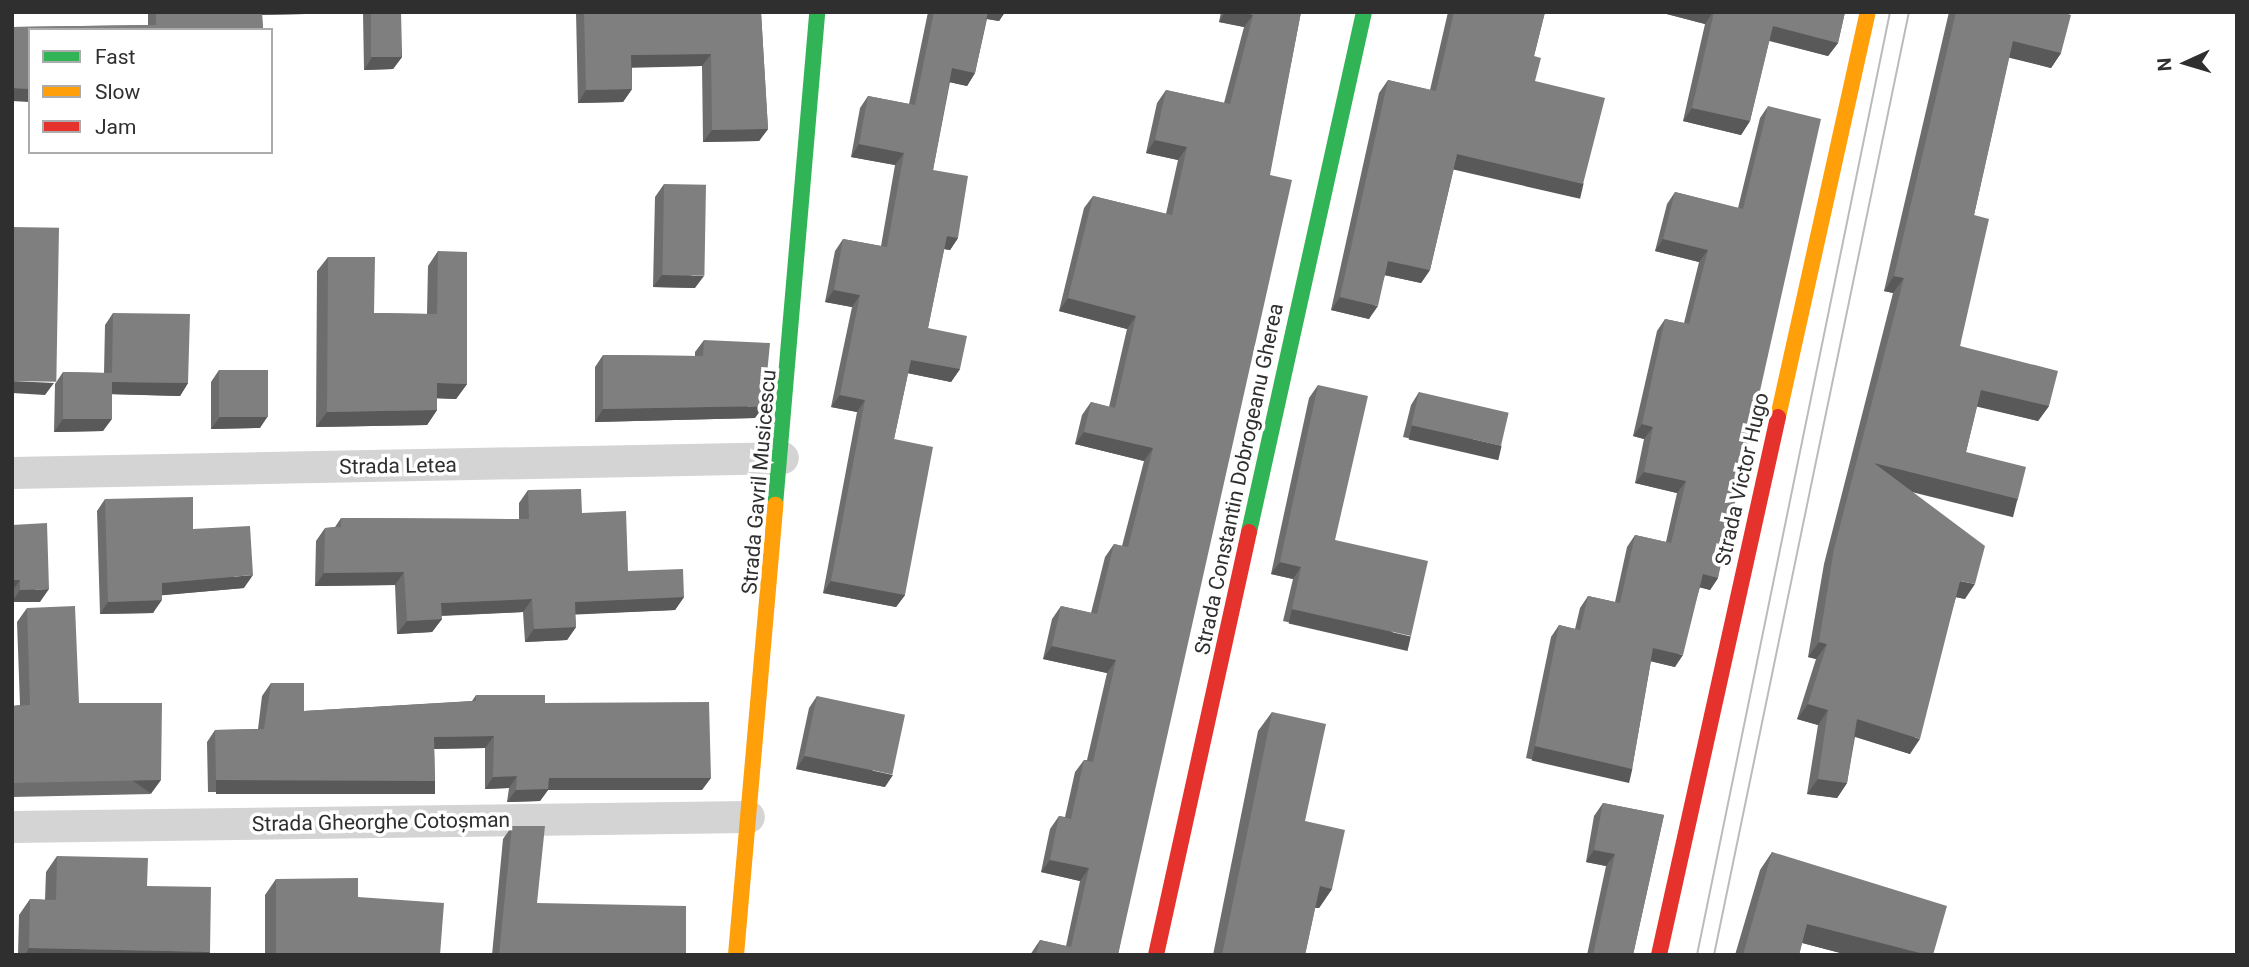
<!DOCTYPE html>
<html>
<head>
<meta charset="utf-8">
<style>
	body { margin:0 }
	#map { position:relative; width:2249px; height:967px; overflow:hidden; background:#fff; font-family:Roboto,sans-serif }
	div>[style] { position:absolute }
	.street>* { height:32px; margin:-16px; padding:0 16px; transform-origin:16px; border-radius:16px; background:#d4d4d4 }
	.fast>* { height:16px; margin:-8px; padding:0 8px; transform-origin:8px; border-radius:8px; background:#30b455 }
	.slow>* { height:16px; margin:-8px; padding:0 8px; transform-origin:8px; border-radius:8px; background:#ff9f0a }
	.jam>* { height:16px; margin:-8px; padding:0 8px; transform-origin:8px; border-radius:8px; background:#e5322d }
	.tram>* { height:2px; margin:-1px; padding:0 1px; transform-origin:1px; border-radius:1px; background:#bbb }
	.wall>* { inset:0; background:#6d6d6d }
	.shaded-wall>* { inset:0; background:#595959; transform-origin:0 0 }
	.building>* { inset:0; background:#7f7f7f; transform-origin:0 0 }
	span { translate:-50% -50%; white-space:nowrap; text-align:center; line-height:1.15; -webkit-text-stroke:7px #fff; paint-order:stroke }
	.street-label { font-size:21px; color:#2f2f2f }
	.frame { position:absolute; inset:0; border:14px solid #2f2f2f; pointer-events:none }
	.legend { position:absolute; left:28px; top:28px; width:245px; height:126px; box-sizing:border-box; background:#fff; border:2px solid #acacac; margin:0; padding:9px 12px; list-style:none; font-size:21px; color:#2f2f2f }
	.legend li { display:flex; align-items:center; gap:14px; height:35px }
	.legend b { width:35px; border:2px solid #acacac }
	.north { position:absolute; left:2151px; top:28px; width:70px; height:70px; -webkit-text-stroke:5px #fff; paint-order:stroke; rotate:266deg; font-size:19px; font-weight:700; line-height:28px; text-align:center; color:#2f2f2f }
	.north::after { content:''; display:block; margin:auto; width:24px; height:32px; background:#2f2f2f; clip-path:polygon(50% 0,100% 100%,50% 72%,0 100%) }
</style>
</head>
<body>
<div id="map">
	<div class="street">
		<div style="left:12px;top:473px;width:771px;rotate:-1.11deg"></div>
		<div style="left:12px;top:827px;width:737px;rotate:-0.78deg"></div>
	</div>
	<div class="fast">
		<div style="left:775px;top:505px;width:495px;rotate:-85.1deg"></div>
		<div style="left:1249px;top:532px;width:533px;rotate:-77.53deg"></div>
	</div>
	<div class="slow">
		<div style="left:1778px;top:417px;width:415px;rotate:-77.5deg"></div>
		<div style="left:736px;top:955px;width:452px;rotate:-85deg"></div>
	</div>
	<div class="jam">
		<div style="left:1156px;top:955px;width:433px;rotate:-77.6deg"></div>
		<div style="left:1659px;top:955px;width:551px;rotate:-77.53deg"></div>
	</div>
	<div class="tram">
		<div style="left:1697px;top:955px;width:963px;rotate:-78.43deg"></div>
		<div style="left:1714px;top:955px;width:963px;rotate:-78.32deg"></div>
	</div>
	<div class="wall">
		<div style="clip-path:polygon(148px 12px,306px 12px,305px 14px,262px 15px,263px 30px,30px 30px,30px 101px,12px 101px,12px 27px,148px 25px)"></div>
		<div style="clip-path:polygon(363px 12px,401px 12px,402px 57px,393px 69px,364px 70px)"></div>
		<div style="clip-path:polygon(576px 12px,761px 12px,768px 129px,759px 141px,703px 142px,702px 66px,632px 67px,632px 89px,623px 102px,578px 103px)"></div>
		<div style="clip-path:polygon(928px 12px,1005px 12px,999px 21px,987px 19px,975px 73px,967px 86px,950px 82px,933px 170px,958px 238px,950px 250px,944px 249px,928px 328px,960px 369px,951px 382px,908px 373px,894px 439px,905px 595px,896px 607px,823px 593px,857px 412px,831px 407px,852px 307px,825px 302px,835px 251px,843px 239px,881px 246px,895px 165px,851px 157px,860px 108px,868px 96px,909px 104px)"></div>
		<div style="clip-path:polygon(1221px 12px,1301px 12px,1118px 955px,1030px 955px,1040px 940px,1066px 946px,1080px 881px,1041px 872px,1050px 829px,1059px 816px,1065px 817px,1075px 772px,1084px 760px,1087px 760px,1107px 673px,1043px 659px,1052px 619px,1061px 606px,1091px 613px,1105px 557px,1114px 544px,1122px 546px,1144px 461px,1075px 444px,1082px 415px,1091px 402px,1109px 407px,1127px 329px,1059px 311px,1084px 208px,1093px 196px,1166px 214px,1178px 160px,1146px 153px,1157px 103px,1166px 90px,1224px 103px,1244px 27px,1219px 22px)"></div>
		<div style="clip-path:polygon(1448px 12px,1545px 12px,1534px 56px,1535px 81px,1574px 197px,1454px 168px,1430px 270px,1421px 283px,1385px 275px,1369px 319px,1331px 310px,1379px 93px,1388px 80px,1430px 90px)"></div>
		<div style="clip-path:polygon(1659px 12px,1845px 12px,1838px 43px,1828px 56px,1769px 41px,1750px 121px,1741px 135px,1683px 121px,1705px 24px)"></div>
		<div style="clip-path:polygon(1949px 12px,2062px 12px,2061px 53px,2051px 68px,2009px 57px,1974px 215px,1960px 346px,2049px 406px,2038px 421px,1977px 406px,1966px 452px,2018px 499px,2008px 515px,1910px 490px,1965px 599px,1956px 597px,1910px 754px,1855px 737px,1847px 783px,1837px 798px,1807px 794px,1818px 725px,1797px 719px,1816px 659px,1808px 657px,1824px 564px,1893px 293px,1884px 291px)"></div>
		<div style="clip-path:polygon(1768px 106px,1718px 578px,1710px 590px,1700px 587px,1675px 667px,1651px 661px,1632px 769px,1623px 781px,1526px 758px,1551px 637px,1559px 625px,1575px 629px,1580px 608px,1588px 596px,1615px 602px,1627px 547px,1635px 535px,1666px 542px,1677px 493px,1635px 483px,1644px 439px,1633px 436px,1657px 331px,1665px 319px,1684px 323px,1699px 262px,1655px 251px,1667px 204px,1675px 192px,1738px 208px,1760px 118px)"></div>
		<div style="clip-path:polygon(664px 184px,695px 288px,653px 287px,655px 197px)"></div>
		<div style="clip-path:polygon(438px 251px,467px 384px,456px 399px,437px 398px,437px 410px,427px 425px,316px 427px,317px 271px,328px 257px,374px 313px,427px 314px,428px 266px)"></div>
		<div style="clip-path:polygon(113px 313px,188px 383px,180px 396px,112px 394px,103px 431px,54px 432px,55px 384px,63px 372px,104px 373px,105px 325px)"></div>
		<div style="clip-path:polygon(704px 340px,755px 418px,595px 422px,595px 367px,603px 355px,695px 356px,695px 352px)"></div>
		<div style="clip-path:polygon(219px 370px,260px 428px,211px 429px,211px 382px)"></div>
		<div style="clip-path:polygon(1318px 385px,1335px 540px,1402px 648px,1283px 621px,1293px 579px,1271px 574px,1309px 398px)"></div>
		<div style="clip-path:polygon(1419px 392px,1493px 457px,1403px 437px,1411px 405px)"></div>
		<div style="clip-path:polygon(528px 490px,582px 513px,628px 571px,684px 597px,675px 610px,575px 614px,576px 627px,567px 640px,525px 642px,523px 612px,441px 616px,442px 619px,432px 632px,397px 634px,395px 585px,315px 586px,316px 541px,325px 528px,335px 527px,341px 518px,519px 519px,519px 503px)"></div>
		<div style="clip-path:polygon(105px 499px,193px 529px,244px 588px,162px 595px,153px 613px,100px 614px,97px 511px)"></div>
		<div style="clip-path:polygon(12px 525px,40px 602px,12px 602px)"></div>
		<div style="clip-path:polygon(27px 608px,79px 703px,151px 794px,12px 797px,12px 706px,20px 705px,17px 622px)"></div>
		<div style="clip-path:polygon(271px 683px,304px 711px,472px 701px,476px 695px,545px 703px,702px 790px,548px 790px,540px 801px,507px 802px,509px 788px,485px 789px,485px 748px,434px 749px,435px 781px,426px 793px,208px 792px,207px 742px,215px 730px,258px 729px,262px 696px)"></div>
		<div style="clip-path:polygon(817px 696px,885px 787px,796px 769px,809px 708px)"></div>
		<div style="clip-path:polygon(1272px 712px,1305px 821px,1332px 889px,1319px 908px,1315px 908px,1305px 955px,1213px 955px,1258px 731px)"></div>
		<div style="clip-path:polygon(1603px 803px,1664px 815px,1633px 955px,1587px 955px,1606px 866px,1586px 862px,1594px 816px)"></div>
		<div style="clip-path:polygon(512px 826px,537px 903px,686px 955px,492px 955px,503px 839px)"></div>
		<div style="clip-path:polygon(1772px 852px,1933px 955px,1848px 955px,1802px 943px,1799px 955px,1735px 955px,1760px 870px)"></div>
		<div style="clip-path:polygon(57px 856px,147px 886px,209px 955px,18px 955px,19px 915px,30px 899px,45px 900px,46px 872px)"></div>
		<div style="clip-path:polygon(276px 879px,358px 897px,440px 955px,265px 955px,265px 895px)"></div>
	</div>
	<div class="shaded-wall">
		<div style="clip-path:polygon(256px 12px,306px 12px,305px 14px,254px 15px)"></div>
		<div style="clip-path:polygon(984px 12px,1005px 12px,999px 21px,981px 18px)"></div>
		<div style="clip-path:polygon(1225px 12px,1242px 12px,1253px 15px,1244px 27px,1219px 22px)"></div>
		<div style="clip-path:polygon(1659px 12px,1713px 12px,1705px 24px)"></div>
		<div style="clip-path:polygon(1773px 26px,1838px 43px,1828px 56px,1764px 39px)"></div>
		<div style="clip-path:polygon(2013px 41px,2061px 53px,2051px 68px,2002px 56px)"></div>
		<div style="clip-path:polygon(711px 54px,702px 66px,623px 68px,631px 55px)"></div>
		<div style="clip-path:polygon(372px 57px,402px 57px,393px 69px,364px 70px)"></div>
		<div style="clip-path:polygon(952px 68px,975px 73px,967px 86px,944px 81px)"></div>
		<div style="left:12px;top:88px;width:18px;height:13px;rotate:3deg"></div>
		<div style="clip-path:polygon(632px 89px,623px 102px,578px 103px,586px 90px)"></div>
		<div style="clip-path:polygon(1692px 108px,1750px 121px,1741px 135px,1683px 121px)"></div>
		<div style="clip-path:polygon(768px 129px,759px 141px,703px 142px,712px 130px)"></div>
		<div style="clip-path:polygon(1155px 140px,1187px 147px,1178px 160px,1146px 153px)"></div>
		<div style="clip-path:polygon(859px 144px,904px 153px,895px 165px,851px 157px)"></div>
		<div style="left:1457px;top:154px;width:130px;height:16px;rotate:13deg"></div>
		<div style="clip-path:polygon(947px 236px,958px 238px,950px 250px,938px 248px)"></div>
		<div style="clip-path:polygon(1663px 239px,1708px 250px,1699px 262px,1655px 251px)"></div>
		<div style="clip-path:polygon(1388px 261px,1430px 270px,1421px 283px,1379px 274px)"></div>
		<div style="clip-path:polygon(662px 275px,704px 276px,695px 288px,653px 287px)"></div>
		<div style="clip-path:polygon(1894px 276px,1904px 278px,1893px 293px,1884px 291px)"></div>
		<div style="clip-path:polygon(834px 290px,860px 295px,852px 307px,825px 302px)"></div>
		<div style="clip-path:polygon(1340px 297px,1378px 306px,1369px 319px,1331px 310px)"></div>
		<div style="clip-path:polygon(1068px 298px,1136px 316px,1127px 329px,1059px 311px)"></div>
		<div style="clip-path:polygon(911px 360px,960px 369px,951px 382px,902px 372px)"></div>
		<div style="clip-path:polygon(12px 381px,54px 383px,45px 395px,12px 393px)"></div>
		<div style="clip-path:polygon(112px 382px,188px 383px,180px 396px,104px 394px)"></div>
		<div style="clip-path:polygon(437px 383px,467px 384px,456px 399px,427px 398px)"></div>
		<div style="clip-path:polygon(1981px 390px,2049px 406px,2038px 421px,1970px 405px)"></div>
		<div style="clip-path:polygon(840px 395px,865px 400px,857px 412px,831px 407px)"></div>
		<div style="clip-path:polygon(764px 406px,755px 418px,595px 422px,603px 409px)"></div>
		<div style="clip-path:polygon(437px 410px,427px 425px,316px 427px,327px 412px)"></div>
		<div style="clip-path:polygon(268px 416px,260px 428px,211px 429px,220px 417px)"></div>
		<div style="clip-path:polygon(63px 419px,112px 419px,103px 431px,54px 432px)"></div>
		<div style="clip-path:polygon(1642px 424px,1653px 427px,1644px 439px,1633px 436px)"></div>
		<div style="left:1412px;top:425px;width:92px;height:15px;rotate:13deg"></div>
		<div style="clip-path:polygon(1084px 432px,1153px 448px,1144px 461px,1075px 444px)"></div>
		<div style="left:1874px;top:463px;width:148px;height:19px;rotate:14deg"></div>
		<div style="clip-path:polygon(1644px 472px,1686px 481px,1677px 493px,1635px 483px)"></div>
		<div style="clip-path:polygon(1280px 562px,1301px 567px,1293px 579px,1271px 574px)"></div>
		<div style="clip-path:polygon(404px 572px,395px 585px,315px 586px,324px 573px)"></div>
		<div style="clip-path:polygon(1703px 574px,1718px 578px,1710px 590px,1694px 586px)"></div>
		<div style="clip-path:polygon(253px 575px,244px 588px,154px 596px,162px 583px)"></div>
		<div style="clip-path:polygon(12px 580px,20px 580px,12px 591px)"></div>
		<div style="clip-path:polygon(831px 581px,905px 595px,896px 607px,823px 593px)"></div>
		<div style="clip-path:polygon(1960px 581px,1975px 584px,1965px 599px,1950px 596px)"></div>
		<div style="clip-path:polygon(49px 589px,40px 602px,12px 602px,20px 590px)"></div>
		<div style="clip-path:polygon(684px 597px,675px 610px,566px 615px,575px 602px)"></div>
		<div style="clip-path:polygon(532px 599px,523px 612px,432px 616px,441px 603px)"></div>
		<div style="clip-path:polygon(162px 600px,153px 613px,100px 614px,108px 602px)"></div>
		<div style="left:1292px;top:609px;width:122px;height:15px;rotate:13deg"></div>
		<div style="clip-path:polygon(442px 619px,432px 632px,397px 634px,407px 621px)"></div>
		<div style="clip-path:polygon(576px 627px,567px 640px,525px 642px,534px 629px)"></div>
		<div style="clip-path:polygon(1819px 642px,1827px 644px,1816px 659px,1808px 657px)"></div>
		<div style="clip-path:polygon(1052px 646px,1116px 660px,1107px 673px,1043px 659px)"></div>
		<div style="clip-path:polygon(1653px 648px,1683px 655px,1675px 667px,1645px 660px)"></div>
		<div style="clip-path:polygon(1808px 704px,1828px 710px,1818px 725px,1797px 719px)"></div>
		<div style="clip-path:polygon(1857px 719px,1920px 739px,1910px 754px,1847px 734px)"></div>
		<div style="clip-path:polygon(494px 736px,485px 748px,425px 749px,434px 737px)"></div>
		<div style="left:1535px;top:746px;width:100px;height:15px;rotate:13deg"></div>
		<div style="clip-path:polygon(805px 756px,893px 775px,885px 787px,796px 769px)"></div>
		<div style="clip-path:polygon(517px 776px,509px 788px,485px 789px,493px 777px)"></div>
		<div style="clip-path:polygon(549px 778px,711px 778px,702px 790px,548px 790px,540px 801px,507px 802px,516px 790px)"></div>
		<div style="clip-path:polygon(1818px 779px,1847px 783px,1837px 798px,1807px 794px)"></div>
		<div style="left:161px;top:780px;width:17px;height:149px;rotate:126deg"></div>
		<div style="left:216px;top:780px;width:219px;height:14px"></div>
		<div style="clip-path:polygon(1594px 850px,1615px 854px,1606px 866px,1586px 862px)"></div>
		<div style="clip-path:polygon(1050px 860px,1089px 868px,1080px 881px,1041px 872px)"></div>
		<div style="clip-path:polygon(1320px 886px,1332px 889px,1319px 908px,1307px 906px)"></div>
		<div style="clip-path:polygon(1807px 924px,1928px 955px,1848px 955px,1795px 941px)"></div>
		<div style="clip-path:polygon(29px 948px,210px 952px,209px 955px,25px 955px)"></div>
	</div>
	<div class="building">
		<div style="clip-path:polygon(156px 12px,262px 12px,263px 30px,30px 30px,30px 89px,12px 88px,12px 27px,156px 25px)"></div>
		<div style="left:371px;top:12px;width:30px;height:45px"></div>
		<div style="clip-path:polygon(584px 12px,761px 12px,768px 129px,712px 130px,711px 54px,631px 55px,632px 89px,586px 90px)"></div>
		<div style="clip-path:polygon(934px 12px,988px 12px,975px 73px,952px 68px,933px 170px,968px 176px,958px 238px,947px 236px,928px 328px,967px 336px,960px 369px,911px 360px,894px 439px,933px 447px,905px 595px,831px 581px,865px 400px,840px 395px,860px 295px,834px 290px,843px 239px,887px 247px,904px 153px,859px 144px,868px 96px,915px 105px)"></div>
		<div style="clip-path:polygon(1242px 12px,1301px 12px,1270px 175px,1292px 180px,1118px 955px,1036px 955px,1040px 940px,1071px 947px,1089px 868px,1050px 860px,1059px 816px,1071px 819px,1084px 760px,1093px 762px,1116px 660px,1052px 646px,1061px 606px,1097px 614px,1114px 544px,1128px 547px,1153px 448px,1084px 432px,1091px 402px,1115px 408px,1136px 316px,1068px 298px,1093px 196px,1172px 215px,1187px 147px,1155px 140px,1166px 90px,1230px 104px,1253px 15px)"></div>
		<div style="clip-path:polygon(1454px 12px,1545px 12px,1534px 56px,1541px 58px,1535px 81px,1605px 98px,1583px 184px,1457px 154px,1430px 270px,1388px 261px,1378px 306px,1340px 297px,1388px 80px,1436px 91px)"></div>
		<div style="clip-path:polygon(1714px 12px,1845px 12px,1838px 43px,1773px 26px,1750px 121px,1692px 108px)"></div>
		<div style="clip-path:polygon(1956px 12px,2062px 12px,2071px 15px,2061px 53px,2013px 41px,1974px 215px,1989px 219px,1960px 346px,2058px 371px,2049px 406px,1981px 390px,1966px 452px,2026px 467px,2018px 499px,1874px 463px,1985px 546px,1975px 584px,1960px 581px,1920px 739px,1857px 719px,1847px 783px,1818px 779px,1828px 710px,1808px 704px,1827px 644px,1819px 642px,1834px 549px,1904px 278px,1894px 276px)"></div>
		<div style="clip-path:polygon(1768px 106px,1821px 119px,1718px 578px,1703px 574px,1683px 655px,1653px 648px,1632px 769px,1535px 746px,1559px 625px,1580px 630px,1588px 596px,1620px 603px,1635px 535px,1671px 543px,1686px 481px,1644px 472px,1653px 427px,1642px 424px,1665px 319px,1689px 324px,1708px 250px,1663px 239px,1675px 192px,1743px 209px)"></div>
		<div style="left:664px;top:184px;width:42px;height:91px;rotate:1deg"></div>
		<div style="left:12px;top:227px;width:47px;height:154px;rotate:1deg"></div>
		<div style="clip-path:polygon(438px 251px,467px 252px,467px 384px,437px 383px,437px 410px,327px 412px,328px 257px,375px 257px,374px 313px,437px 314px)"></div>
		<div style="clip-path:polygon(113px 313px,190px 314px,188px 383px,112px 382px,112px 419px,63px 419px,63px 372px,112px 373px)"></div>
		<div style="clip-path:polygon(704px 340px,770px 343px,764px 406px,603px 409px,603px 355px,703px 356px)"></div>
		<div style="left:219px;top:370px;width:49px;height:47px"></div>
		<div style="clip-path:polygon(1318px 385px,1368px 396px,1335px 540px,1428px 561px,1411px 636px,1292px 609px,1301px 567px,1280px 562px)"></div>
		<div style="left:1419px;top:392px;width:92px;height:34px;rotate:13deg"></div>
		<div style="clip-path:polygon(581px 489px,582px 513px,626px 511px,628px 571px,683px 569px,684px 597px,575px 602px,576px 627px,534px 629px,532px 599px,441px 603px,442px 619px,407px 621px,404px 572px,324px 573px,325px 528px,341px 527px,341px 518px,529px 519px,528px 490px)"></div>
		<div style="clip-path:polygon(193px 497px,193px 529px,250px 526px,253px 575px,162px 583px,162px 600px,108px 602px,105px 499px)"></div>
		<div style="clip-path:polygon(47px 523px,49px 589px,20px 590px,20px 580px,12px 580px,12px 525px)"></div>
		<div style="clip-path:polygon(75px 606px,79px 703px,162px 703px,161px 780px,12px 783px,12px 706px,30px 705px,27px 608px)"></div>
		<div style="clip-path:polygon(271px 683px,304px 683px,304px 711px,476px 701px,476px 695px,545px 695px,545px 703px,709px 702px,711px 778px,549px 778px,548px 789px,516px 790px,517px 776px,493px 777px,494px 736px,434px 737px,435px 781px,216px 780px,215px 730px,264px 729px)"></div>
		<div style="left:817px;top:696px;width:90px;height:61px;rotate:12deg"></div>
		<div style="clip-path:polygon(1272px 712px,1326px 724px,1305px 821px,1345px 830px,1332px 889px,1320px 886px,1305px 955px,1222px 955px)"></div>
		<div style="clip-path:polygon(1603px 803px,1664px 815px,1633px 955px,1593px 955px,1615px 854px,1594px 850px)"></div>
		<div style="clip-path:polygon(512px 826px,545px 826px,537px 903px,686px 906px,686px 955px,499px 955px)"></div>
		<div style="clip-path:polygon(1772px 852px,1947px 906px,1933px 955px,1928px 955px,1807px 924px,1799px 955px,1743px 955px)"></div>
		<div style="clip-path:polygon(57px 856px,148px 858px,147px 886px,211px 887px,210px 952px,29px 948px,30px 899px,56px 900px)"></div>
		<div style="clip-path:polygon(358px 878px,358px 897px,444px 903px,440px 955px,276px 955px,276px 879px)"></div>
	</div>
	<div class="street-label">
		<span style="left:398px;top:466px;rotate:-1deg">Strada Letea</span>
		<span style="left:1239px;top:479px;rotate:-78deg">Strada Constantin Dobrogeanu Gherea</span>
		<span style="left:1742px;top:479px;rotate:-77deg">Strada Victor Hugo</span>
		<span style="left:759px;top:482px;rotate:-85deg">Strada Gavril Musicescu</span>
		<span style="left:381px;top:822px;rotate:-1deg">Strada Gheorghe Cotoșman</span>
	</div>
	<div class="frame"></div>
	<ul class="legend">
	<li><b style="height:9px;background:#30b455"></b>Fast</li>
	<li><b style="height:9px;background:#ff9f0a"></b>Slow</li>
	<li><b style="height:9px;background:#e5322d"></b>Jam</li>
	</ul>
	<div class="north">N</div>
</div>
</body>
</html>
